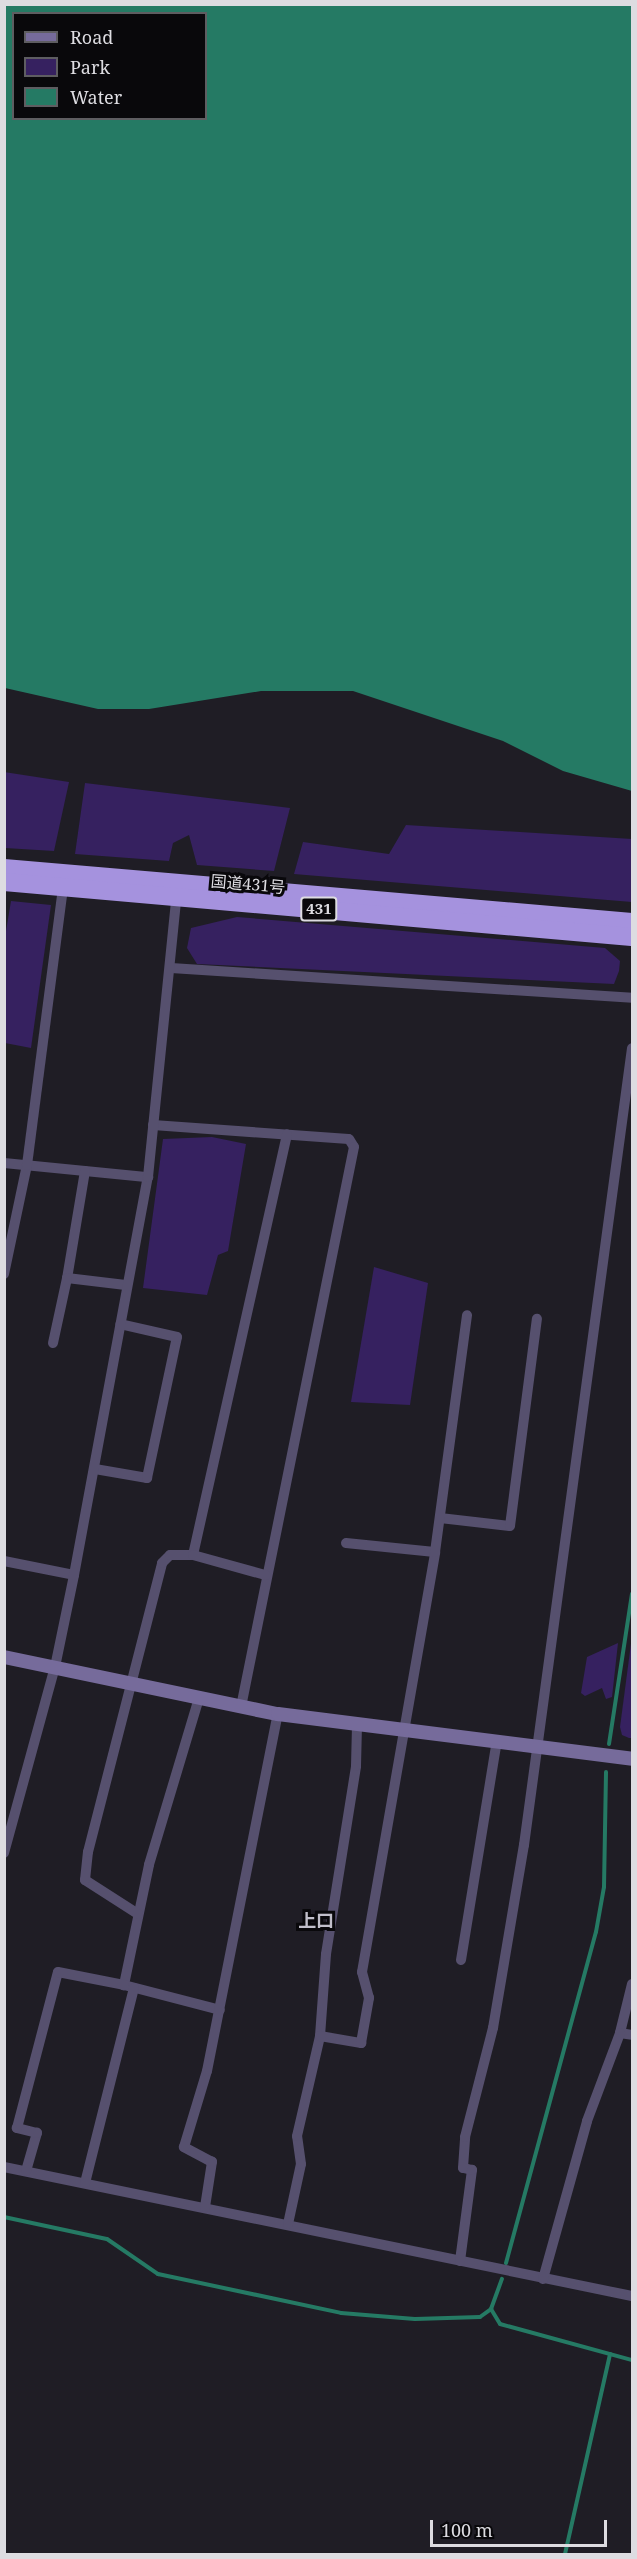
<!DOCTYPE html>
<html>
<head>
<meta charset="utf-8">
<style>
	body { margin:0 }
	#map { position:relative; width:637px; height:2559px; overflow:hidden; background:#1f1d25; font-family:"Noto Serif","Noto Sans JP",serif }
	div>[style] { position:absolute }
	.green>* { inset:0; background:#362160 }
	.water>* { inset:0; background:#257a64 }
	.stream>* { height:4px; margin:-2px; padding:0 2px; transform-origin:2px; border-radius:2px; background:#257a64 }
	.street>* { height:10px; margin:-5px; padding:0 5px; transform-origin:5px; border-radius:5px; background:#56506e }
	.secondary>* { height:14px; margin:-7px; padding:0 7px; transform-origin:7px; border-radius:7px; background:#766b9b }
	.highway>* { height:18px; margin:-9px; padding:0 9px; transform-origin:9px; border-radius:9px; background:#a592de }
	span { translate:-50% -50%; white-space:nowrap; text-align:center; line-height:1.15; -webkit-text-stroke:6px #09080b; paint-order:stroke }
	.shield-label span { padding:2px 4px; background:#09080b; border:2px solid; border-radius:4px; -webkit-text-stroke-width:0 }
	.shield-label { font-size:15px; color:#dddce1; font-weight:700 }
	.street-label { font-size:16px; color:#dddce1 }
	.neighbourhood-label { font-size:18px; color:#c1bfca; font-weight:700 }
	.frame { position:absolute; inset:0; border:6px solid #dddce1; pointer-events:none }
	.legend { position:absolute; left:12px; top:12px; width:195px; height:108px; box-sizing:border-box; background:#09080b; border:2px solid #5e5d61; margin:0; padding:8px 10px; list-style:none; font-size:18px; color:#dddce1 }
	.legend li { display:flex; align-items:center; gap:12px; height:30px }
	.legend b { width:30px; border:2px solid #5e5d61 }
	.scale { position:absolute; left:430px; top:2520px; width:177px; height:27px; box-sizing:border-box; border:3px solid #dddce1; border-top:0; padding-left:8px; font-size:18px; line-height:21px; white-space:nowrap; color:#dddce1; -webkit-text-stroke:4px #09080b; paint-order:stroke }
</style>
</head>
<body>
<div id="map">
	<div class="green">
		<div style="clip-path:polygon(4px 772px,69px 782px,54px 851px,5px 848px)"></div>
		<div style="clip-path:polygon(85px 783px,290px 808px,274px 871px,197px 865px,189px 835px,173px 843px,169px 861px,75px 854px)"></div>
		<div style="clip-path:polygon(406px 825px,632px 839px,632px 902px,294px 874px,303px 842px,389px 854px)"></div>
		<div style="clip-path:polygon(11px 901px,51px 905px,31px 1048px,5px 1043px,4px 943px)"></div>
		<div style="clip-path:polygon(237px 917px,605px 948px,620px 961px,619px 971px,614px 984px,197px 964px,187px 948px,191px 928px)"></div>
		<div style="clip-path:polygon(212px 1137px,246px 1144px,228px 1251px,218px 1255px,207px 1295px,143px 1288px,163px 1139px)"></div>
		<div style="clip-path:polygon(374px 1267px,428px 1283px,410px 1405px,351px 1402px)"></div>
		<div style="clip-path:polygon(632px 1636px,632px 1738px,629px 1738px,622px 1735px,620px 1727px)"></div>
		<div style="clip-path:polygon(618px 1643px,612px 1697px,606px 1699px,602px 1688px,585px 1696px,581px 1693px,587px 1657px)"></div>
	</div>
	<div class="water">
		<div style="clip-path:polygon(evenodd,5px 4px,632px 5px,632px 791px,563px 771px,503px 741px,353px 691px,261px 691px,149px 709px,98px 709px,5px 688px,5px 4px,14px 14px,206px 14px,206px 118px,14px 118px,14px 14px)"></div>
	</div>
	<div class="stream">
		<div style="left:609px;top:1744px;width:152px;rotate:-81.3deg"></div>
		<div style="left:4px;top:2217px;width:105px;rotate:12.1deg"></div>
		<div style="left:107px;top:2239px;width:62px;rotate:34.5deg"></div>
		<div style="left:158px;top:2274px;width:187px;rotate:12deg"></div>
		<div style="left:341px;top:2313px;width:74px;rotate:4.6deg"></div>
		<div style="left:415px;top:2319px;width:65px;rotate:-1.8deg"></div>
		<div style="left:480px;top:2317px;width:14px;rotate:-36deg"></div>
		<div style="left:491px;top:2309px;width:32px;rotate:-70deg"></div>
		<div style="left:506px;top:2263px;width:343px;rotate:-74.8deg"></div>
		<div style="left:596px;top:1932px;width:46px;rotate:-79.9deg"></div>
		<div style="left:604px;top:1887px;width:115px;rotate:-89deg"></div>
		<div style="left:491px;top:2309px;width:17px;rotate:59deg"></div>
		<div style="left:500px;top:2324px;width:137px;rotate:15.3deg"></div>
		<div style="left:565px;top:2554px;width:205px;rotate:-77.3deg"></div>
	</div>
	<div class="street">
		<div style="left:171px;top:968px;width:462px;rotate:3.7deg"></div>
		<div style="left:153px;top:1125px;width:196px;rotate:4.1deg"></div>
		<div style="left:349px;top:1139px;width:9px;rotate:58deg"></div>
		<div style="left:354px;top:1147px;width:571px;rotate:101.41deg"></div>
		<div style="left:4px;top:1163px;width:145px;rotate:5.6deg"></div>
		<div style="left:85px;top:1171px;width:109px;rotate:99.5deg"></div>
		<div style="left:67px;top:1278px;width:59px;rotate:6.8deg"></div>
		<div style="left:4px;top:1274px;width:111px;rotate:-78.1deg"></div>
		<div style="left:27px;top:1165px;width:280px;rotate:-82.6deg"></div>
		<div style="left:53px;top:1343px;width:66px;rotate:-77.8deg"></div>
		<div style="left:95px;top:1469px;width:53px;rotate:9.8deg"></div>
		<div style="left:147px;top:1478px;width:144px;rotate:-78deg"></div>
		<div style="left:177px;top:1337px;width:58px;rotate:-167.2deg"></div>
		<div style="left:440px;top:1518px;width:70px;rotate:6.5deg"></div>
		<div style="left:510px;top:1526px;width:209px;rotate:-82.6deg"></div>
		<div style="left:346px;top:1543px;width:89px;rotate:5.8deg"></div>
		<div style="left:193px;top:1555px;width:431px;rotate:-77.4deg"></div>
		<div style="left:4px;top:1561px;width:71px;rotate:11.3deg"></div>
		<div style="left:199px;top:1698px;width:174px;rotate:106.7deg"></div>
		<div style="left:149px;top:1865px;width:123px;rotate:101.8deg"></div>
		<div style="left:124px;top:1985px;width:99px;rotate:14.6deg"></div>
		<div style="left:4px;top:1853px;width:193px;rotate:-74.7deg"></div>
		<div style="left:55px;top:1667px;width:94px;rotate:-78.3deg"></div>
		<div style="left:74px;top:1575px;width:405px;rotate:-79.5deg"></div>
		<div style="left:148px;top:1177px;width:286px;rotate:-84.2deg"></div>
		<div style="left:138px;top:1914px;width:63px;rotate:-147.3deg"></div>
		<div style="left:85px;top:1880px;width:28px;rotate:-84deg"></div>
		<div style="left:88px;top:1852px;width:298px;rotate:-75.6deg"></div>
		<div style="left:162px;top:1563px;width:11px;rotate:-45deg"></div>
		<div style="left:170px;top:1555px;width:23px"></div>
		<div style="left:193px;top:1555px;width:75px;rotate:15.5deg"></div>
		<div style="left:461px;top:1960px;width:222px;rotate:-80.7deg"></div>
		<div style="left:632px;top:1984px;width:50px;rotate:103.8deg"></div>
		<div style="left:620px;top:2033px;width:12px;rotate:9deg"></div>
		<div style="left:320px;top:2036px;width:82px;rotate:-85.8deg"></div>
		<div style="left:326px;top:1954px;width:190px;rotate:-80.9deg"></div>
		<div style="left:356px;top:1766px;width:42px;rotate:-88.6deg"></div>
		<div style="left:4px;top:2167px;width:641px;rotate:11.61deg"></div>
		<div style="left:26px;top:2171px;width:40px;rotate:-74deg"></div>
		<div style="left:37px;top:2133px;width:21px;rotate:-166deg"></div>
		<div style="left:17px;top:2128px;width:161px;rotate:-75.3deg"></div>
		<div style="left:58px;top:1972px;width:67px;rotate:11.1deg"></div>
		<div style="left:85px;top:2183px;width:201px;rotate:-75.9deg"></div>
		<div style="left:205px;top:2207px;width:46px;rotate:-81.2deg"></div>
		<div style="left:212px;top:2162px;width:32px;rotate:-152deg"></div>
		<div style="left:184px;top:2147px;width:79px;rotate:-73.2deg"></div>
		<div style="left:207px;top:2071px;width:364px;rotate:-78.8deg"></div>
		<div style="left:288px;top:2224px;width:61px;rotate:-77.8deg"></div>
		<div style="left:301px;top:2164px;width:28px;rotate:-98deg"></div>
		<div style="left:297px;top:2136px;width:103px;rotate:-77deg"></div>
		<div style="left:320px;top:2036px;width:42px;rotate:9.7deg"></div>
		<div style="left:361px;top:2043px;width:46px;rotate:-79.9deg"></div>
		<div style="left:369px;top:1998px;width:27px;rotate:-105deg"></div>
		<div style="left:362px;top:1972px;width:426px;rotate:-80.1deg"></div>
		<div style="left:435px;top:1552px;width:239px;rotate:-82.3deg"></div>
		<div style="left:460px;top:2261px;width:92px;rotate:-82.5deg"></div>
		<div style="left:472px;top:2170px;width:9px;rotate:-167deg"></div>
		<div style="left:463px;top:2168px;width:31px;rotate:-86deg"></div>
		<div style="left:465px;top:2137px;width:113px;rotate:-75.6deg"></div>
		<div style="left:493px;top:2028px;width:186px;rotate:-80.4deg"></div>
		<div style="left:524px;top:1845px;width:804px;rotate:-82.28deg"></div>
		<div style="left:543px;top:2279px;width:164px;rotate:-74.4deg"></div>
		<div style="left:587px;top:2121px;width:94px;rotate:-69.4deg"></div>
	</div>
	<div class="secondary">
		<div style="left:4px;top:1657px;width:280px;rotate:11.8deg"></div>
		<div style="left:278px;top:1714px;width:357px;rotate:7.2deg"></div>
	</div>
	<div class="highway">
		<div style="left:4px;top:868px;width:630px;rotate:4.91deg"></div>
		<div style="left:4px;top:882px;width:630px;rotate:5.01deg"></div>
	</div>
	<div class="shield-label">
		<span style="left:319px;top:909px">431</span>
	</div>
	<div class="street-label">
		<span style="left:248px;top:884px;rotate:5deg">国道431号</span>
	</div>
	<div class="neighbourhood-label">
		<span style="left:316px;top:1920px">上口</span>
	</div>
	<div class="frame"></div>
	<ul class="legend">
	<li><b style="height:8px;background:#766b9b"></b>Road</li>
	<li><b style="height:16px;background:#362160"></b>Park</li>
	<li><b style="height:16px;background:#257a64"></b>Water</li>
	</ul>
	<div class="scale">100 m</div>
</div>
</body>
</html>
